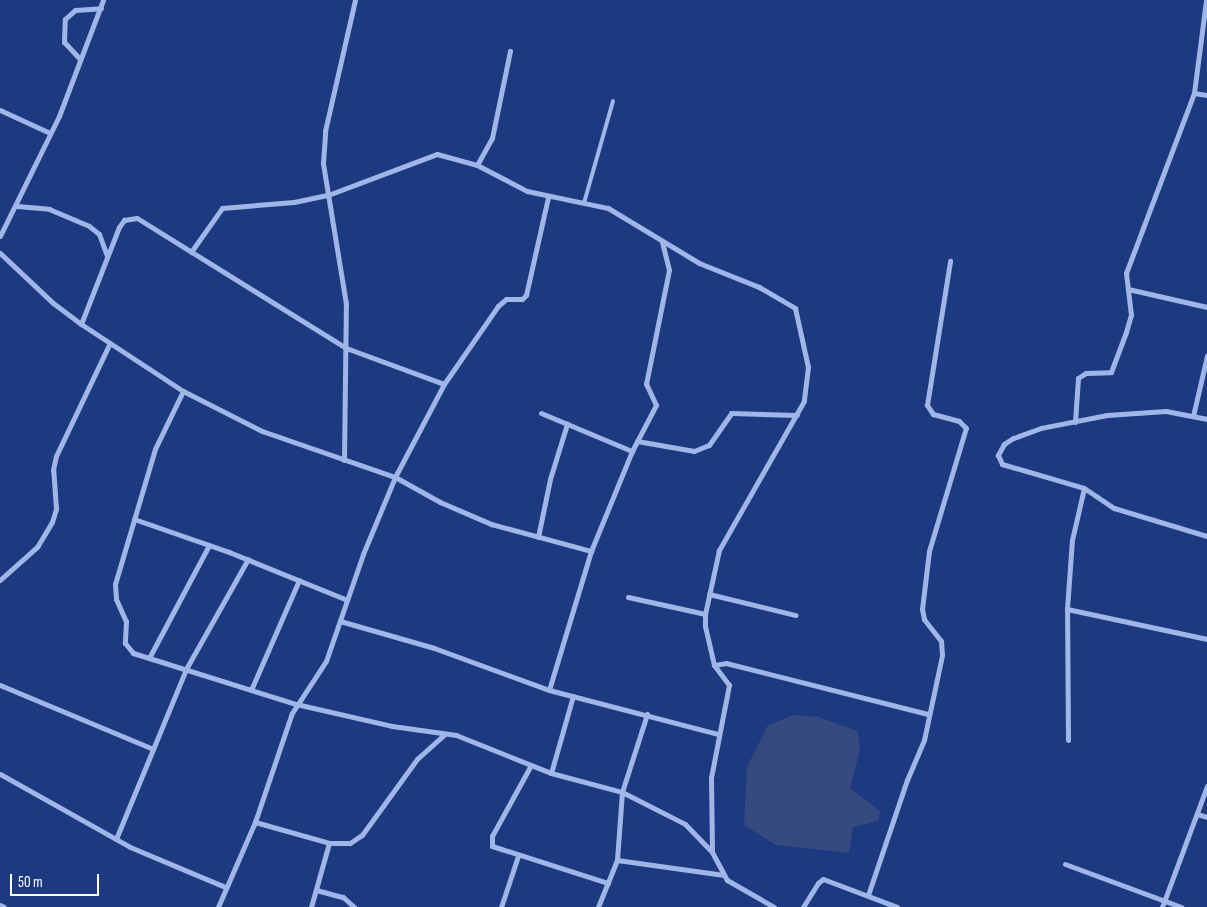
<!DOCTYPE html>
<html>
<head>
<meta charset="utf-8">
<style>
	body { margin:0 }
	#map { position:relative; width:1207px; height:907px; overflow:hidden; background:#1d397f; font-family:"Sofia Sans Condensed",sans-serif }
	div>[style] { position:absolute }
	.water>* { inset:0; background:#354a7e }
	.lane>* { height:4px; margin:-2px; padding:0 2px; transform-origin:2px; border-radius:2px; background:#a1b6e8 }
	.street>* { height:5px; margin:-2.5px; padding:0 2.5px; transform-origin:2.5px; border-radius:2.5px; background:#a1b6e8 }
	span { translate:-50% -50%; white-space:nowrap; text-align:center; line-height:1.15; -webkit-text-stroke:5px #1d397f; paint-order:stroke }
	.scale { position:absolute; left:10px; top:874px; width:89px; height:22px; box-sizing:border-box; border:2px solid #fff; border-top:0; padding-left:6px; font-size:15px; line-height:18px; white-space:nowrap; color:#fff; -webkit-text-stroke:4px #1d397f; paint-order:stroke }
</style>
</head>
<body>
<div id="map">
	<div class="water">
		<div style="clip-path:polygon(794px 715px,818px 717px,858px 731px,860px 750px,850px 788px,880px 811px,878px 821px,853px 827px,849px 853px,776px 845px,744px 825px,747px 767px,768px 725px)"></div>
	</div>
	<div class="lane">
		<div style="left:584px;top:203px;width:106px;rotate:-74.1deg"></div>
	</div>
	<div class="street">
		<div style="left:80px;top:59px;width:23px;rotate:-133deg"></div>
		<div style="left:64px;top:42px;width:23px;rotate:-88deg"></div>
		<div style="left:65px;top:19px;width:13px;rotate:-42deg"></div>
		<div style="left:75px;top:10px;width:26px;rotate:-4deg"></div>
		<div style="left:1194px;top:93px;width:13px;rotate:9deg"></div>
		<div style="left:0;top:110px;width:55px;rotate:24.7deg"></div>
		<div style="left:477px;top:165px;width:31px;rotate:-61deg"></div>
		<div style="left:492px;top:138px;width:89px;rotate:-78.3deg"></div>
		<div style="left:17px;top:206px;width:32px;rotate:5deg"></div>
		<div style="left:49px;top:209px;width:43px;rotate:23deg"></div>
		<div style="left:89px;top:226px;width:13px;rotate:39deg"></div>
		<div style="left:99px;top:234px;width:23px;rotate:70deg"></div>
		<div style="left:0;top:236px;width:134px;rotate:-63.8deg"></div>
		<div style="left:59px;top:116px;width:124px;rotate:-69.2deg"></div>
		<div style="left:191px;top:252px;width:54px;rotate:-54.8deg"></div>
		<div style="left:222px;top:208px;width:72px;rotate:-4.8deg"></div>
		<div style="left:294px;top:202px;width:35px;rotate:-12deg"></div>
		<div style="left:328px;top:195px;width:116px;rotate:-20.6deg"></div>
		<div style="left:437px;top:154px;width:41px;rotate:15.4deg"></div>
		<div style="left:477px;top:165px;width:56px;rotate:27.5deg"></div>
		<div style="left:527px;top:191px;width:83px;rotate:11.9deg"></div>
		<div style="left:608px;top:208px;width:106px;rotate:31.1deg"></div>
		<div style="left:699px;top:263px;width:65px;rotate:21.8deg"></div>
		<div style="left:759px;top:287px;width:42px;rotate:30.3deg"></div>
		<div style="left:795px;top:308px;width:60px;rotate:77.6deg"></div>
		<div style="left:808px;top:367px;width:34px;rotate:97deg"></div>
		<div style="left:804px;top:401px;width:172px;rotate:119.7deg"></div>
		<div style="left:719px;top:550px;width:66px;rotate:102.3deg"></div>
		<div style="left:705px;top:614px;width:12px;rotate:90deg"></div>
		<div style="left:705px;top:626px;width:40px;rotate:77deg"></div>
		<div style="left:714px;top:665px;width:25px;rotate:53deg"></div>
		<div style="left:729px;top:685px;width:95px;rotate:101deg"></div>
		<div style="left:711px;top:778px;width:74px;rotate:89.2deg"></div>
		<div style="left:0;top:253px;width:73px;rotate:43.3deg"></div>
		<div style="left:53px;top:303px;width:35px;rotate:37deg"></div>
		<div style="left:81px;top:324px;width:122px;rotate:33.3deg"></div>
		<div style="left:183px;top:391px;width:89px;rotate:26.9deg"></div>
		<div style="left:262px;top:431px;width:141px;rotate:19.1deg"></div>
		<div style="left:395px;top:477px;width:51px;rotate:29.1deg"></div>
		<div style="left:440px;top:502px;width:56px;rotate:23.3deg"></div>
		<div style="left:491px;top:524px;width:104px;rotate:15.1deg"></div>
		<div style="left:1128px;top:289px;width:81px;rotate:12.8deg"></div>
		<div style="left:81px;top:324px;width:104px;rotate:-68.6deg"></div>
		<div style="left:119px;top:227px;width:9px;rotate:-54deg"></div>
		<div style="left:124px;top:220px;width:13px;rotate:-9deg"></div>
		<div style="left:137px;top:218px;width:246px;rotate:31.9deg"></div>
		<div style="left:346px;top:348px;width:104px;rotate:20.2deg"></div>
		<div style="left:183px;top:391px;width:64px;rotate:115.8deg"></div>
		<div style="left:155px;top:449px;width:141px;rotate:106.5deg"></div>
		<div style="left:115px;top:584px;width:15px;rotate:86deg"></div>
		<div style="left:116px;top:599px;width:24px;rotate:66deg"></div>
		<div style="left:126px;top:621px;width:22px;rotate:93deg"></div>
		<div style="left:125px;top:643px;width:13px;rotate:51deg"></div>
		<div style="left:133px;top:653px;width:171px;rotate:17.4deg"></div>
		<div style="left:296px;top:704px;width:98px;rotate:12.9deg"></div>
		<div style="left:392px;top:726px;width:65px;rotate:8deg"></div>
		<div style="left:456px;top:735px;width:102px;rotate:21.8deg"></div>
		<div style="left:551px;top:773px;width:73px;rotate:15deg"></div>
		<div style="left:622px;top:792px;width:71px;rotate:26.9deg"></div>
		<div style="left:685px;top:824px;width:39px;rotate:46deg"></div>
		<div style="left:712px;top:852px;width:32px;rotate:62deg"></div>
		<div style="left:727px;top:880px;width:54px;rotate:29.9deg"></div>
		<div style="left:541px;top:413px;width:99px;rotate:22.7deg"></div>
		<div style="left:1193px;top:416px;width:62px;rotate:-76.9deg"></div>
		<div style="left:1207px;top:419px;width:42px;rotate:-169deg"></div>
		<div style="left:1166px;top:411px;width:59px;rotate:176.1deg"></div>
		<div style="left:1107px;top:415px;width:67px;rotate:168.9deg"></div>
		<div style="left:1041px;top:428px;width:30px;rotate:160deg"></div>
		<div style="left:1013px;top:438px;width:11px;rotate:146deg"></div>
		<div style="left:1004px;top:444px;width:13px;rotate:119deg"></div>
		<div style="left:998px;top:455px;width:10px;rotate:66deg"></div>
		<div style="left:1002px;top:464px;width:85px;rotate:16.3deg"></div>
		<div style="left:1084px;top:488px;width:36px;rotate:34deg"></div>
		<div style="left:1114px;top:508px;width:97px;rotate:16.8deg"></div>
		<div style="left:1075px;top:422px;width:44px;rotate:-86.1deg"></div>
		<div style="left:1078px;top:378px;width:9px;rotate:-32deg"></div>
		<div style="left:1086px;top:373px;width:25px;rotate:-2deg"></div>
		<div style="left:1111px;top:372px;width:43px;rotate:-69.4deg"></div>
		<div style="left:1126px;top:332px;width:18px;rotate:-74deg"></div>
		<div style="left:1131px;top:315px;width:42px;rotate:-96.8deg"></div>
		<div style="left:1126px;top:273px;width:192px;rotate:-69.3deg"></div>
		<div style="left:1194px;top:93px;width:94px;rotate:-82.6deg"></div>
		<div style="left:637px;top:441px;width:58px;rotate:10deg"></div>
		<div style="left:694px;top:451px;width:16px;rotate:-22deg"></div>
		<div style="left:709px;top:445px;width:39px;rotate:-55deg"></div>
		<div style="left:731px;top:413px;width:66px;rotate:1.7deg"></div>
		<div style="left:344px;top:460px;width:156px;rotate:-89.3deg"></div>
		<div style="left:346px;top:304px;width:143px;rotate:-99.3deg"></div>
		<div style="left:323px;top:163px;width:32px;rotate:-86deg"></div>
		<div style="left:325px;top:131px;width:134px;rotate:-77.1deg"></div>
		<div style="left:134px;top:519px;width:101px;rotate:19.2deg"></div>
		<div style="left:229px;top:552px;width:127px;rotate:22.1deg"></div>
		<div style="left:538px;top:537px;width:59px;rotate:-78.3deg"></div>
		<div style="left:550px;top:479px;width:58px;rotate:-72.8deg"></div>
		<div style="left:0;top:580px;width:50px;rotate:-41.7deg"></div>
		<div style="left:37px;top:547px;width:29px;rotate:-59deg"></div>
		<div style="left:52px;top:522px;width:14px;rotate:-73deg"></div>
		<div style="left:56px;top:509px;width:39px;rotate:-94deg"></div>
		<div style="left:53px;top:470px;width:14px;rotate:-78deg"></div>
		<div style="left:56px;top:456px;width:125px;rotate:-64.5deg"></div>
		<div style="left:709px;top:594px;width:89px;rotate:13.7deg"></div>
		<div style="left:628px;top:597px;width:79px;rotate:12.4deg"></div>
		<div style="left:1067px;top:609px;width:143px;rotate:12.1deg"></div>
		<div style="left:340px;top:621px;width:98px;rotate:16deg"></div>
		<div style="left:434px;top:648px;width:122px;rotate:20.1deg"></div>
		<div style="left:549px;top:690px;width:175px;rotate:14.6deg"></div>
		<div style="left:149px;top:658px;width:128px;rotate:-62deg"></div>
		<div style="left:714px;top:665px;width:12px;rotate:-9deg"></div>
		<div style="left:726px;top:663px;width:208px;rotate:14.2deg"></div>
		<div style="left:0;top:685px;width:166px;rotate:22.7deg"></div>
		<div style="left:251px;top:690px;width:120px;rotate:-66.4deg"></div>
		<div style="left:549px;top:690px;width:145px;rotate:-73.2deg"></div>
		<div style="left:591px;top:551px;width:108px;rotate:-67.7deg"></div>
		<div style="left:632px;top:451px;width:52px;rotate:-62.4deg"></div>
		<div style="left:656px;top:405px;width:23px;rotate:-115deg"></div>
		<div style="left:646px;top:384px;width:116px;rotate:-78.6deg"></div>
		<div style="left:669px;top:270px;width:29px;rotate:-104deg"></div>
		<div style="left:1068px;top:740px;width:131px;rotate:-90.4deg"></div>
		<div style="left:1067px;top:609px;width:69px;rotate:-85.9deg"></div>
		<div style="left:1072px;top:540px;width:53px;rotate:-77deg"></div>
		<div style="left:531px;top:765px;width:81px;rotate:118.8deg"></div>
		<div style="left:492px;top:836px;width:10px;rotate:90deg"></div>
		<div style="left:492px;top:846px;width:122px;rotate:17.7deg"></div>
		<div style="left:551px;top:773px;width:80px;rotate:-74.1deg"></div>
		<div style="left:0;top:774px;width:149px;rotate:29.3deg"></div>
		<div style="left:130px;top:847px;width:103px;rotate:22.8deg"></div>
		<div style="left:1197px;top:814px;width:10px;rotate:17deg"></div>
		<div style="left:255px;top:822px;width:77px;rotate:15.8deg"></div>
		<div style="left:329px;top:843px;width:21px"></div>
		<div style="left:350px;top:843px;width:14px;rotate:-34deg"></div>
		<div style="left:362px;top:835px;width:94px;rotate:-54.1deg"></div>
		<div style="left:417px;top:759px;width:38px;rotate:-42deg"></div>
		<div style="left:116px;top:839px;width:184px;rotate:-67.6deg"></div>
		<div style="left:186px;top:669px;width:126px;rotate:-60.6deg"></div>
		<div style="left:617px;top:860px;width:108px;rotate:8deg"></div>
		<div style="left:1065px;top:864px;width:124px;rotate:20.3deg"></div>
		<div style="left:316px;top:890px;width:28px;rotate:15deg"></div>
		<div style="left:343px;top:897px;width:15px;rotate:42deg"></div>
		<div style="left:868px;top:895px;width:121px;rotate:-71.3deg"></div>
		<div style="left:907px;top:780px;width:43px;rotate:-67deg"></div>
		<div style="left:924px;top:740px;width:87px;rotate:-78deg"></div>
		<div style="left:942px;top:655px;width:14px;rotate:-94deg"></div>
		<div style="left:941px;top:641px;width:28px;rotate:-128deg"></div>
		<div style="left:924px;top:619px;width:10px;rotate:-101deg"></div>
		<div style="left:922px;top:609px;width:58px;rotate:-83.1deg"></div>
		<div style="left:929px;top:551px;width:128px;rotate:-73.3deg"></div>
		<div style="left:966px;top:428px;width:10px;rotate:-135deg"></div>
		<div style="left:959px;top:421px;width:27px;rotate:-165deg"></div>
		<div style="left:933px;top:414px;width:11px;rotate:-124deg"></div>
		<div style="left:927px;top:405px;width:146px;rotate:-80.9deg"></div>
		<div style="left:0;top:905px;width:4px;rotate:27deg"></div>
		<div style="left:218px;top:907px;width:93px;rotate:-66.5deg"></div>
		<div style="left:255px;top:822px;width:115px;rotate:-71.3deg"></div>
		<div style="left:292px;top:713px;width:62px;rotate:-56.8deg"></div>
		<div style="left:326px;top:661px;width:113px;rotate:-70.9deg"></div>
		<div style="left:363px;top:554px;width:83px;rotate:-67.4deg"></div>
		<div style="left:395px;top:477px;width:105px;rotate:-62.2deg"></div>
		<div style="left:444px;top:384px;width:95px;rotate:-55.3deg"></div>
		<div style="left:498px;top:306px;width:11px;rotate:-41deg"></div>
		<div style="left:506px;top:299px;width:16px"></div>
		<div style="left:522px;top:299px;width:6px;rotate:-45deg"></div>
		<div style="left:526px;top:295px;width:100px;rotate:-77.3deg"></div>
		<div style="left:311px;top:907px;width:66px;rotate:-74.3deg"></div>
		<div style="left:501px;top:907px;width:54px;rotate:-71.6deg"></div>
		<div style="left:598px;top:907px;width:51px;rotate:-68deg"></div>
		<div style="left:617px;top:860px;width:68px;rotate:-85.8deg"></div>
		<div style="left:622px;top:792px;width:82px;rotate:-72.2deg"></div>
		<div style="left:803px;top:907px;width:28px;rotate:-58deg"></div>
		<div style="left:818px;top:883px;width:6px;rotate:-39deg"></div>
		<div style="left:823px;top:879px;width:79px;rotate:20.7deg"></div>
		<div style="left:1162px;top:907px;width:129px;rotate:-69.6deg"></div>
	</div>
	<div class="scale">50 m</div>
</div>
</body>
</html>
